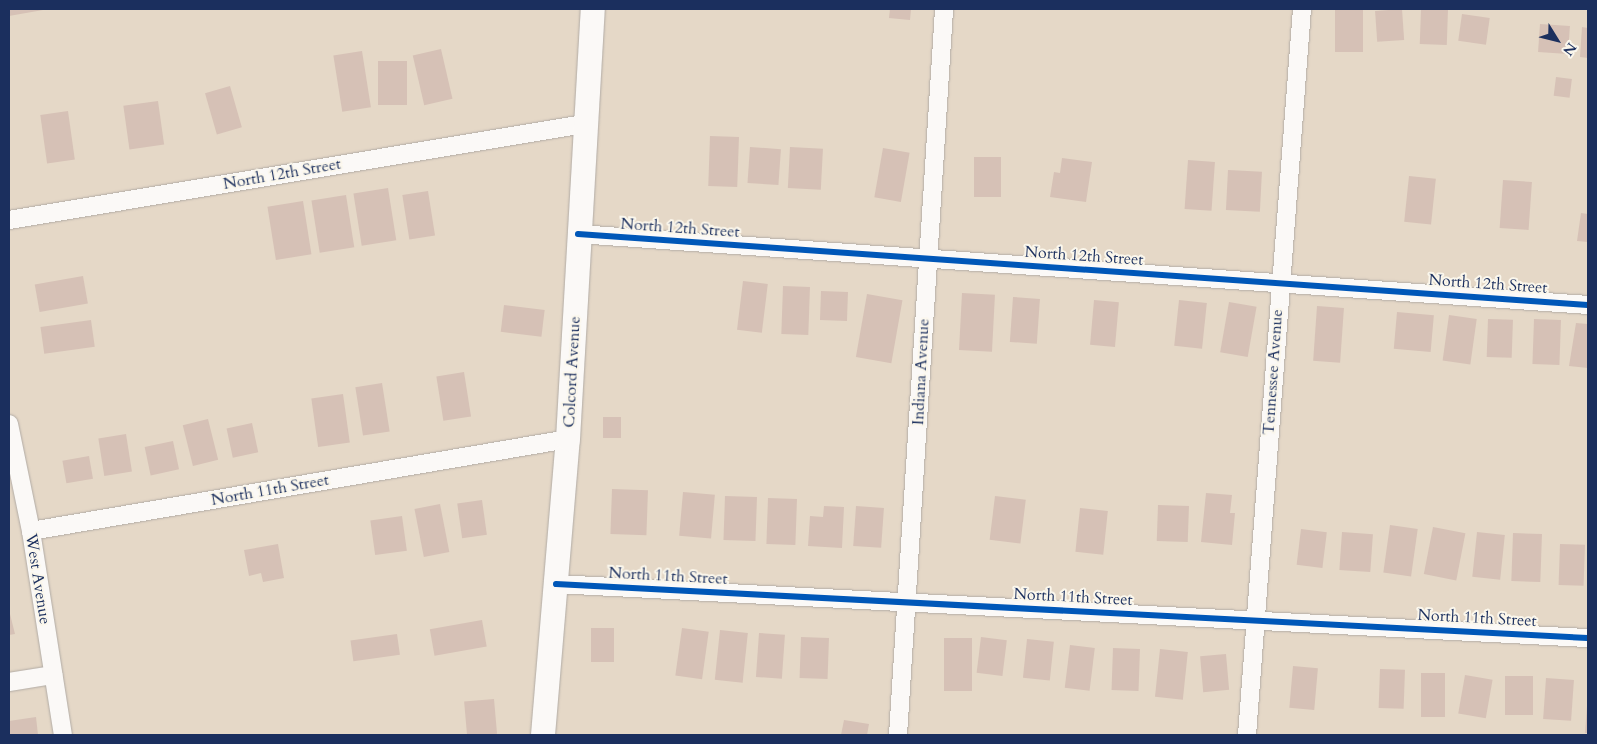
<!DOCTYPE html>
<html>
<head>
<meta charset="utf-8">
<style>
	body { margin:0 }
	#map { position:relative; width:1597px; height:744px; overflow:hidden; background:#e5d8c7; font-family:Cardo,serif }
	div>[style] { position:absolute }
	.building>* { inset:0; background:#d6c1b6; transform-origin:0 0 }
	.roads { filter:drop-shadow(0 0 1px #b1aba5) drop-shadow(0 0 1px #b1aba5) }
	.street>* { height:18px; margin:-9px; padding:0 9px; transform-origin:9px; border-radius:9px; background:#fbf9f7 }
	.secondary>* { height:24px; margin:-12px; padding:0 12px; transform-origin:12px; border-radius:12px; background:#fbf9f7 }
	.cycleway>* { height:6px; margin:-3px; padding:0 3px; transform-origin:3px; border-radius:3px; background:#0057b8 }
	span { translate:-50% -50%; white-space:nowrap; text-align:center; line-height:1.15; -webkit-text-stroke:4px #fbf7ec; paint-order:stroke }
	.street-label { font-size:16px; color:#1b2f5e }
	.frame { position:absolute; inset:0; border:10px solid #1b2f5e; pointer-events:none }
	.north { position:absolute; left:1532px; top:15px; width:50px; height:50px; -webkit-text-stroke:4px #fbf7ec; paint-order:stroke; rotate:126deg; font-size:14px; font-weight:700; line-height:20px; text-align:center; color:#1b2f5e }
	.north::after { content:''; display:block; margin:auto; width:18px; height:22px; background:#1b2f5e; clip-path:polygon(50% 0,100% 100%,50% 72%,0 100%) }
</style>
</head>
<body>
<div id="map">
	<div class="building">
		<div style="clip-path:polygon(9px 9px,43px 9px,43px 10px,9px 16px)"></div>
		<div style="clip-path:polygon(890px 9px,911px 9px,910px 20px,889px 18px)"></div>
		<div style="left:1335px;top:9px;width:28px;height:43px"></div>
		<div style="left:1402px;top:9px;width:31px;height:27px;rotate:86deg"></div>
		<div style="left:1421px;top:9px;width:27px;height:35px;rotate:2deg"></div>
		<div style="left:1462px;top:14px;width:28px;height:27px;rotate:8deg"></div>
		<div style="left:1540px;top:24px;width:30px;height:28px;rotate:4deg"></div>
		<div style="clip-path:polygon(1582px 27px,1588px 28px,1588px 58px,1580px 57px)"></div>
		<div style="left:441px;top:49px;width:51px;height:29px;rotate:77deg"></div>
		<div style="left:362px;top:51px;width:57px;height:29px;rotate:81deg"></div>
		<div style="left:378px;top:61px;width:29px;height:44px"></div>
		<div style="left:1556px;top:77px;width:16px;height:19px;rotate:7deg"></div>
		<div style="left:230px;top:86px;width:43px;height:26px;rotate:74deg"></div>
		<div style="left:158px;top:101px;width:44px;height:35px;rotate:82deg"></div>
		<div style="left:68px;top:111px;width:49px;height:28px;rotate:82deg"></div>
		<div style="left:710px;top:136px;width:29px;height:50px;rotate:2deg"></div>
		<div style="left:750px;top:147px;width:31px;height:36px;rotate:4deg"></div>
		<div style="left:790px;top:147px;width:33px;height:41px;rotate:3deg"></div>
		<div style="left:883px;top:148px;width:27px;height:50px;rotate:10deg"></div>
		<div style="left:974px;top:157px;width:27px;height:40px"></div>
		<div style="clip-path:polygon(1062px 158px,1092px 162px,1086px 202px,1050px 197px,1054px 172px,1060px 173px)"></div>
		<div style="left:1188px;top:160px;width:27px;height:49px;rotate:4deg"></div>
		<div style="left:1228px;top:170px;width:34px;height:40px;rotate:3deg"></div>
		<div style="left:1409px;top:176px;width:27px;height:46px;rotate:6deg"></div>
		<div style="left:1503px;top:180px;width:29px;height:48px;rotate:4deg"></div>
		<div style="left:388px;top:188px;width:53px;height:35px;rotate:81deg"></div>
		<div style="left:428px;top:191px;width:45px;height:26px;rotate:81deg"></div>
		<div style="left:346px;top:195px;width:53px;height:35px;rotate:81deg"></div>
		<div style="left:303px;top:201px;width:54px;height:36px;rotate:81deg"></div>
		<div style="clip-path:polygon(1581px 213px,1588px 214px,1588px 242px,1577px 241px)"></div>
		<div style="left:83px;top:276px;width:28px;height:49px;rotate:80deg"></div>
		<div style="left:743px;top:281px;width:25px;height:49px;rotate:7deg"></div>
		<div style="left:783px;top:286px;width:27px;height:48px;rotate:2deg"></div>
		<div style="left:821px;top:291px;width:27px;height:29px;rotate:2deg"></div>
		<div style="left:962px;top:293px;width:33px;height:57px;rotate:3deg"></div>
		<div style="left:867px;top:294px;width:36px;height:64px;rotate:10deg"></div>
		<div style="left:1013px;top:297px;width:27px;height:45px;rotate:4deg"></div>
		<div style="left:1094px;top:300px;width:25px;height:45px;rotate:5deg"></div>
		<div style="left:1179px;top:300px;width:28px;height:46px;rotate:6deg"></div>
		<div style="left:1229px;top:302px;width:28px;height:51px;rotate:10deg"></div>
		<div style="left:504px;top:305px;width:41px;height:27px;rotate:7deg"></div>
		<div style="left:1317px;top:306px;width:27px;height:55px;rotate:4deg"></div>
		<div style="left:1397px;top:312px;width:37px;height:37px;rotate:5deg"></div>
		<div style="left:1449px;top:315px;width:28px;height:46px;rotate:8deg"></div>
		<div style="left:1488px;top:319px;width:25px;height:38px;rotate:2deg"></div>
		<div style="left:1534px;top:319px;width:27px;height:45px;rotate:2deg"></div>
		<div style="left:91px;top:320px;width:27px;height:51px;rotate:82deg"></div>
		<div style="clip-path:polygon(1576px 323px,1588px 324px,1588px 368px,1569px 366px)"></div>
		<div style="left:464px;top:372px;width:45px;height:28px;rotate:81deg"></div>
		<div style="left:382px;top:383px;width:49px;height:27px;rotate:81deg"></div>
		<div style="left:343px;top:394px;width:49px;height:32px;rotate:82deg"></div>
		<div style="left:603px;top:417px;width:18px;height:21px"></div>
		<div style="left:208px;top:419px;width:42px;height:26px;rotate:76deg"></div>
		<div style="left:252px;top:423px;width:30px;height:26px;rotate:78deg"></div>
		<div style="left:126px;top:434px;width:38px;height:28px;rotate:81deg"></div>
		<div style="left:173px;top:441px;width:29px;height:29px;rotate:78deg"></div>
		<div style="left:89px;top:456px;width:23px;height:27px;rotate:80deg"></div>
		<div style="left:612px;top:489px;width:36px;height:45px;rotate:2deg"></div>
		<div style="left:683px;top:492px;width:32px;height:44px;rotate:5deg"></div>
		<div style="clip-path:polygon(1206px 493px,1232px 495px,1230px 513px,1235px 513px,1232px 545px,1201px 542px)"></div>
		<div style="left:725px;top:496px;width:32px;height:44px;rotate:2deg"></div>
		<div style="left:995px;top:496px;width:31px;height:44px;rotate:7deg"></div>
		<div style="left:768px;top:498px;width:29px;height:46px;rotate:2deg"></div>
		<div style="left:482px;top:500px;width:35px;height:25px;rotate:82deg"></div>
		<div style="left:440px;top:504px;width:49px;height:26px;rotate:79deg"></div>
		<div style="left:1158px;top:505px;width:31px;height:36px;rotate:2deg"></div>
		<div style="clip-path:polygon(824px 506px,844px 507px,842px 548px,808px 546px,810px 516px,823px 517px)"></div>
		<div style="left:856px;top:506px;width:28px;height:40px;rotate:4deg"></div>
		<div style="left:1080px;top:508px;width:28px;height:44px;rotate:6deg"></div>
		<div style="left:402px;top:516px;width:35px;height:32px;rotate:82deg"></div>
		<div style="left:1390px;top:525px;width:28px;height:48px;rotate:8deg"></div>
		<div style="left:1433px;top:527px;width:33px;height:48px;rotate:11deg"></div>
		<div style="left:1301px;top:529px;width:26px;height:36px;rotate:7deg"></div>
		<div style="left:1342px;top:532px;width:31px;height:38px;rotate:4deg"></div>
		<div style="left:1477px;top:532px;width:28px;height:45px;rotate:6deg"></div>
		<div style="left:1513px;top:533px;width:29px;height:48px;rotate:2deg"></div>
		<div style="clip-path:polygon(278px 544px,284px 578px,263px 582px,261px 573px,249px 576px,244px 550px)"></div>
		<div style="left:1560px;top:544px;width:25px;height:41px;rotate:2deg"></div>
		<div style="clip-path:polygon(9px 610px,15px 634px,9px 635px)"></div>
		<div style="left:482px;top:620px;width:27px;height:53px;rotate:80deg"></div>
		<div style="left:591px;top:628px;width:23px;height:34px"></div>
		<div style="left:682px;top:628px;width:27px;height:48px;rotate:8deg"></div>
		<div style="left:720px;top:630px;width:28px;height:50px;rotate:6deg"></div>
		<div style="left:759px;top:633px;width:26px;height:44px;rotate:4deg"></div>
		<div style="left:397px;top:634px;width:21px;height:47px;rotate:82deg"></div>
		<div style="left:801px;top:637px;width:28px;height:41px;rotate:2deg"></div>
		<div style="left:981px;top:637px;width:26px;height:36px;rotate:7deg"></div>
		<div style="left:944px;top:638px;width:28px;height:53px"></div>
		<div style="left:1027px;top:639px;width:27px;height:39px;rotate:6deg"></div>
		<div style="left:1070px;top:645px;width:25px;height:43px;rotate:7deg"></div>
		<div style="left:1113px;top:648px;width:27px;height:42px;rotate:2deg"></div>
		<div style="left:1160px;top:649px;width:28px;height:48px;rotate:6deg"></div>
		<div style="left:1226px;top:654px;width:36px;height:26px;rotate:85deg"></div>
		<div style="left:1293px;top:666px;width:25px;height:42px;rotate:5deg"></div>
		<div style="left:1380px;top:669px;width:25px;height:39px;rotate:2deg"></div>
		<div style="left:1421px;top:673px;width:24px;height:44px"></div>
		<div style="left:1465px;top:675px;width:28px;height:39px;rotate:10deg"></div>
		<div style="left:1505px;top:676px;width:28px;height:39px"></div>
		<div style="left:1546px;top:678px;width:28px;height:41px;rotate:4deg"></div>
		<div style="left:494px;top:699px;width:35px;height:30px;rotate:85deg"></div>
		<div style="clip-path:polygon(1587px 706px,1588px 706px,1588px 733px,1585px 733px)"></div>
		<div style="clip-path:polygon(36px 717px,38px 735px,9px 735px,9px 721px)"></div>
		<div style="clip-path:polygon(844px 720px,869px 724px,867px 735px,841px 735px)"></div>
	</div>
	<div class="roads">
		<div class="street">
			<div style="left:9px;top:220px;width:583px;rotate:-9.48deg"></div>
			<div style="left:578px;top:234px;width:1012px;rotate:4.02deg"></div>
			<div style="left:9px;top:424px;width:109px;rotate:78.4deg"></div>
			<div style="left:31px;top:531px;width:206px;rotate:81.1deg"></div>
			<div style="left:31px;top:531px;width:545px;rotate:-9.72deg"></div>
			<div style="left:556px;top:584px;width:1033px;rotate:3deg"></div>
			<div style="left:9px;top:682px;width:45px;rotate:-9deg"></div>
			<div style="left:898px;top:735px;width:727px;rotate:-86.37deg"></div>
			<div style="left:1247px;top:735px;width:728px;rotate:-85.67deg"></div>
		</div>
		<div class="secondary">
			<div style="left:543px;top:735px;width:297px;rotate:-85.2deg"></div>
			<div style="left:568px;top:439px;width:431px;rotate:-86.7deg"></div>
		</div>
	</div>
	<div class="cycleway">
		<div style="left:578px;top:234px;width:1012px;rotate:4.02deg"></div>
		<div style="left:556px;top:584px;width:1033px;rotate:3deg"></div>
	</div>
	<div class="street-label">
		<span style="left:282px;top:174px;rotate:-10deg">North 12th Street</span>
		<span style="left:680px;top:228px;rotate:4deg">North 12th Street</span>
		<span style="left:1084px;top:256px;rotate:4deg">North 12th Street</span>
		<span style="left:1488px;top:284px;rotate:4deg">North 12th Street</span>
		<span style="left:572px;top:372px;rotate:-87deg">Colcord Avenue</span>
		<span style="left:921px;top:372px;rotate:-87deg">Indiana Avenue</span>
		<span style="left:1273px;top:372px;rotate:-86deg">Tennessee Avenue</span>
		<span style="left:270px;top:490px;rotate:-10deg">North 11th Street</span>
		<span style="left:668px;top:576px;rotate:3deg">North 11th Street</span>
		<span style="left:38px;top:579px;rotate:81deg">West Avenue</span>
		<span style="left:1073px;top:597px;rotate:3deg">North 11th Street</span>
		<span style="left:1477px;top:618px;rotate:3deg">North 11th Street</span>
	</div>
	<div class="frame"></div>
	<div class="north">N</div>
</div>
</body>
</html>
